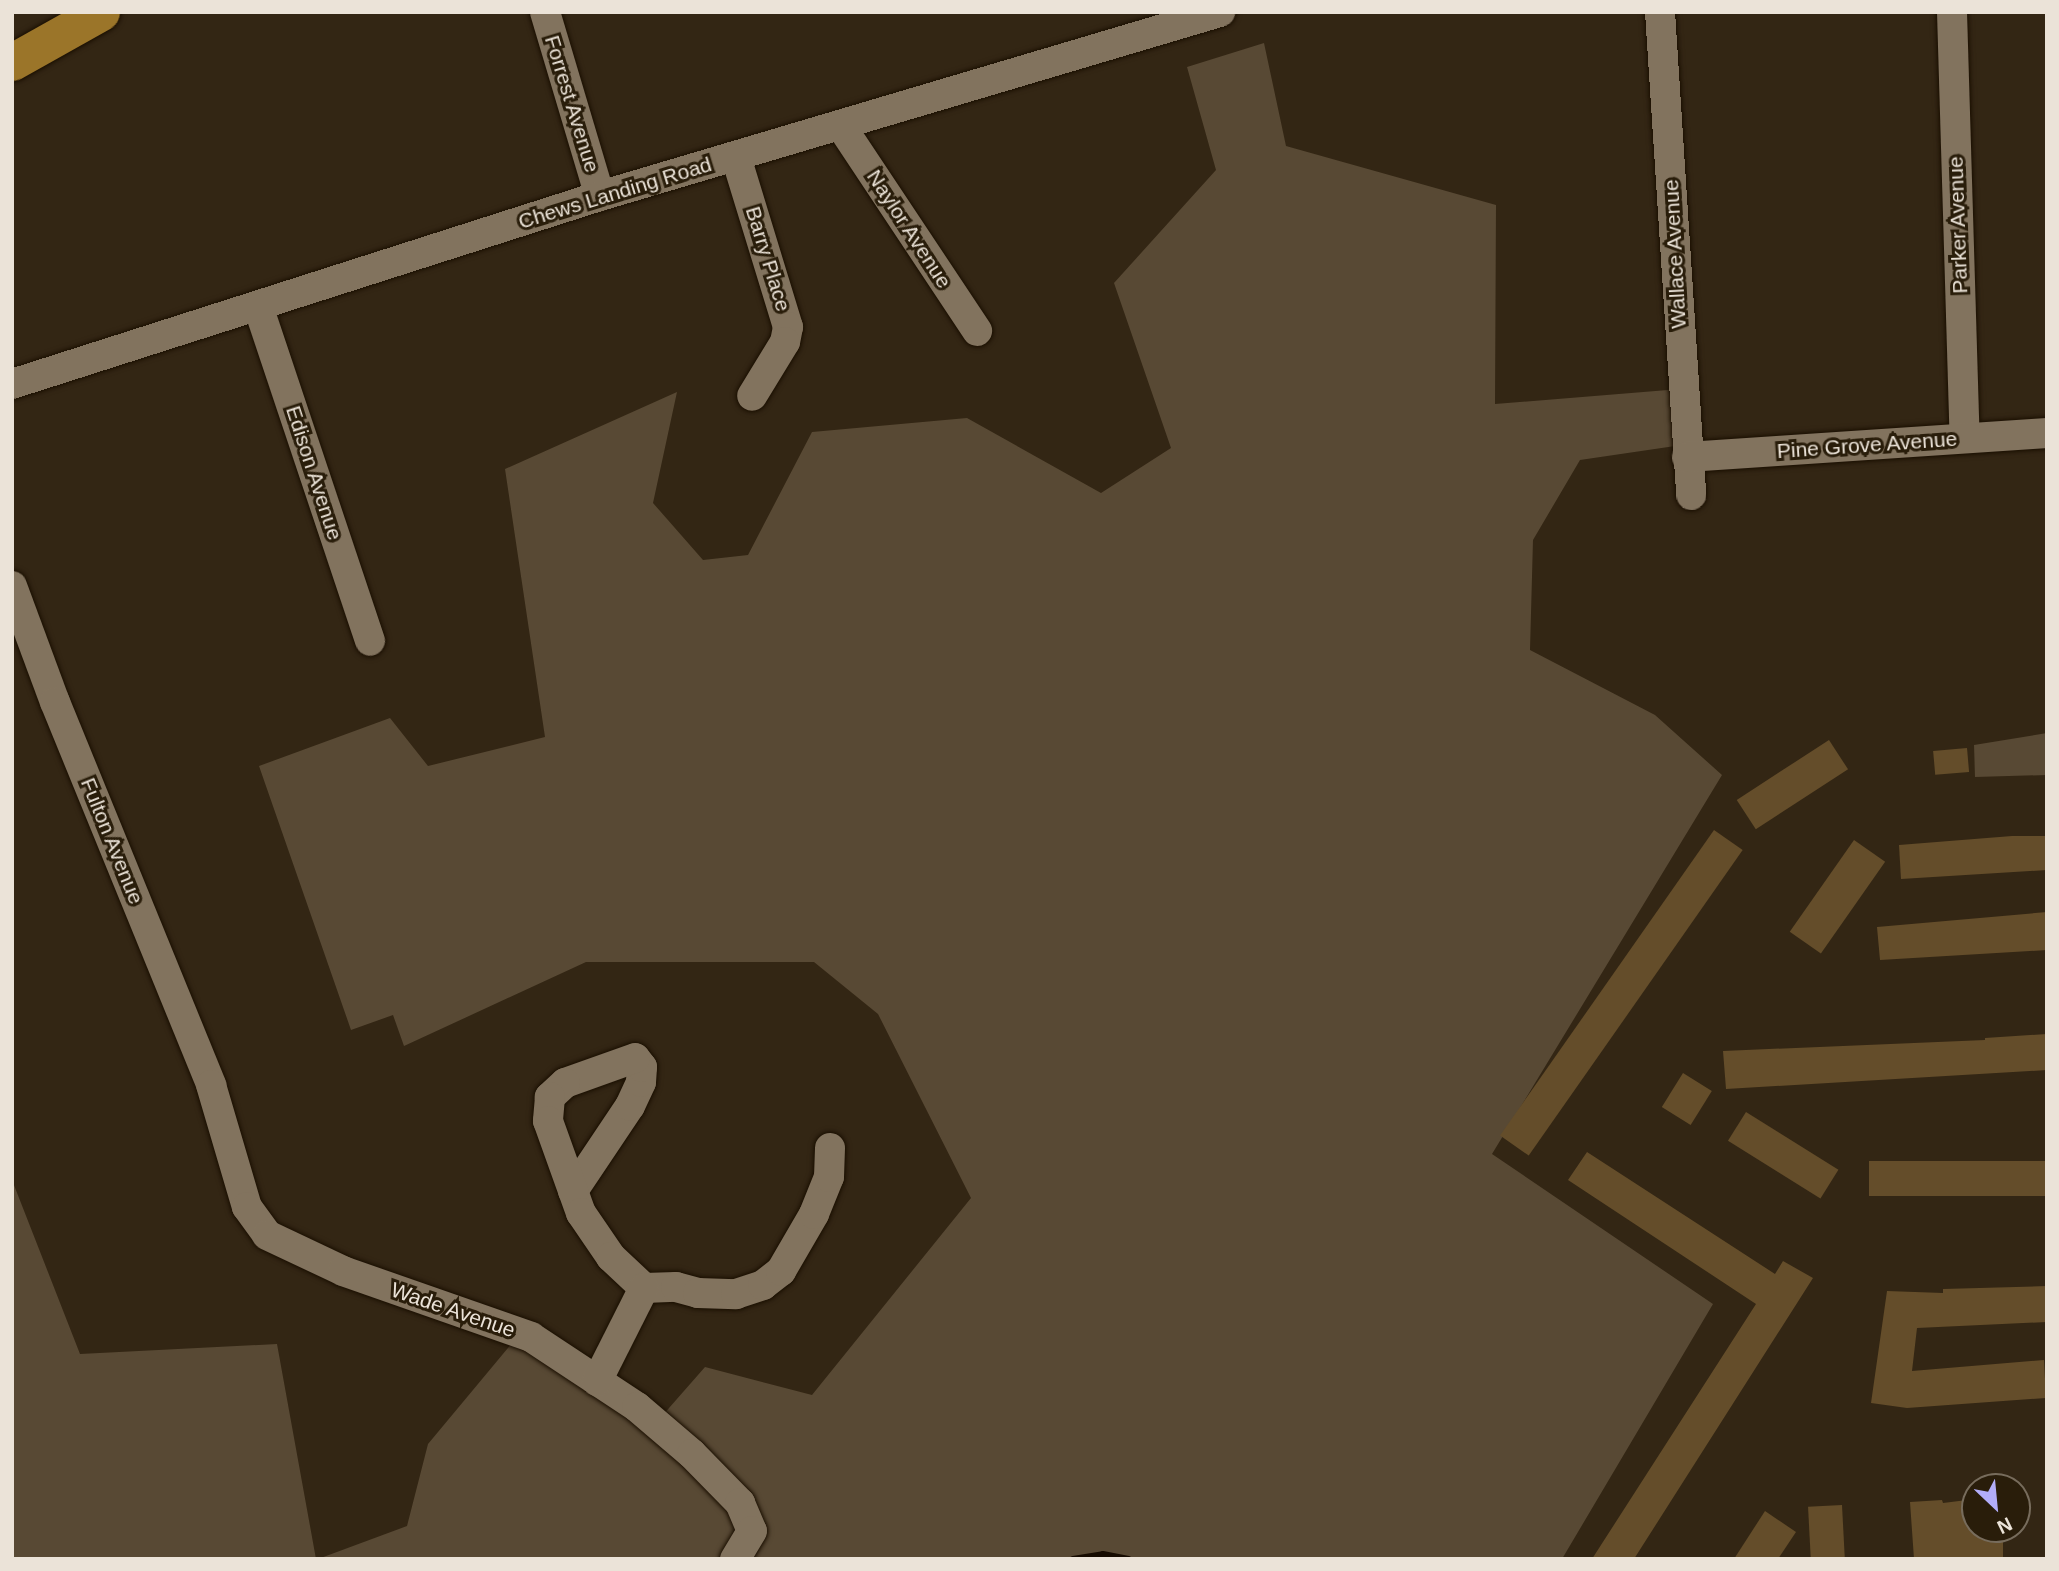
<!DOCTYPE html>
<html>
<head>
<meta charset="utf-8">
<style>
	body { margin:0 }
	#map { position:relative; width:2059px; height:1571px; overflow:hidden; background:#332614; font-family:Helvetica,sans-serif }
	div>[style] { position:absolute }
	.green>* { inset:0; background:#584934 }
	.stream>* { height:6px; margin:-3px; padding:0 3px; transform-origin:3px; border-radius:3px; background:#160b00 }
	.building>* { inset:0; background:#644d2a; transform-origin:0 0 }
	.roads { filter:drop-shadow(0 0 2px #1a0f01) drop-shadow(0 0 2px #1a0f01) }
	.minor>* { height:30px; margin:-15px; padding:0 15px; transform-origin:15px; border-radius:15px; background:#82735e }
	.major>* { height:37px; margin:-18.5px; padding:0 18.5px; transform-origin:18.5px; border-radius:18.5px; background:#9b7529 }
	span { translate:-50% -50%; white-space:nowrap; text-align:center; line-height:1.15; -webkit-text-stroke:6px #291d0a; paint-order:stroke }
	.street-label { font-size:21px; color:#ebe3d8 }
	.frame { position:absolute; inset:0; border:14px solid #ebe3d8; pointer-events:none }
	.north { position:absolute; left:1961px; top:1473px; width:70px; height:70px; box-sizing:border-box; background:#291d0a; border:2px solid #776c5c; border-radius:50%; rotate:154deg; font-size:19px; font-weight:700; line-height:28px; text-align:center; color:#ebe3d8 }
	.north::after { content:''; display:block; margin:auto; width:24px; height:32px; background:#b2adf9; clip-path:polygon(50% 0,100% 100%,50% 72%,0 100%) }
</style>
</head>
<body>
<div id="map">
	<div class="green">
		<div style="clip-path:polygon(1264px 43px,1286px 146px,1496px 205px,1495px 404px,1680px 389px,1682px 445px,1580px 460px,1533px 540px,1530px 650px,1655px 715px,1722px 775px,1492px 1154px,1713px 1304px,1562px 1559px,318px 1559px,407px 1526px,428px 1444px,517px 1337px,662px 1416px,705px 1367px,812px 1395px,971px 1198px,878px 1014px,814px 962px,586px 962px,404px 1046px,393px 1015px,351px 1030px,259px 766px,390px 718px,428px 766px,545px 737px,505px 469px,677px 392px,653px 503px,703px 560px,748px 555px,812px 432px,967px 418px,1101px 493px,1171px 448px,1114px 283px,1216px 170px,1187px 67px)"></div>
		<div style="clip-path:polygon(2047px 733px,2047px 775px,1975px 777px,1974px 745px)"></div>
		<div style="clip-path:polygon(12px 1180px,80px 1354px,277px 1344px,316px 1559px,12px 1559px)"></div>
	</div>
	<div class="stream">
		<div style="left:1073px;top:1559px;width:30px;rotate:-9deg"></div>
		<div style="left:1103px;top:1554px;width:26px;rotate:11deg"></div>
	</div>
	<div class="building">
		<div style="left:1829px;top:740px;width:35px;height:110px;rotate:57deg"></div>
		<div style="left:1967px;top:748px;width:24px;height:34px;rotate:85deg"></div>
		<div style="left:1714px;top:830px;width:35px;height:373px;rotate:35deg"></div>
		<div style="clip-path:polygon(2012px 836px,2047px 836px,2047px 870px,1901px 879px,1899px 845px)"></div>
		<div style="left:1854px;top:840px;width:38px;height:112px;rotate:35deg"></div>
		<div style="clip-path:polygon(2047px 912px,2047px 950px,1880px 960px,1877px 927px)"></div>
		<div style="clip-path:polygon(2047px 1034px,2047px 1070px,1726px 1089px,1723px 1051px,1985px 1040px,1985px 1038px)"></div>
		<div style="left:1683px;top:1073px;width:34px;height:40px;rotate:32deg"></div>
		<div style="left:1746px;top:1112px;width:109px;height:34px;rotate:32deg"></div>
		<div style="clip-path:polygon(1587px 1152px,1775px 1274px,1783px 1261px,1813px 1278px,1634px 1559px,1592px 1559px,1756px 1304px,1568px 1180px)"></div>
		<div style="left:2047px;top:1161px;width:35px;height:178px;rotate:90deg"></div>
		<div style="clip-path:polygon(2047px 1286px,2047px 1322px,1917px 1328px,1912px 1371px,2044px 1360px,2046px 1398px,1907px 1408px,1871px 1403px,1887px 1291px,1943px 1293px,1943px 1289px)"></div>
		<div style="clip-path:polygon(1975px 1499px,1975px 1529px,2003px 1529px,2003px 1559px,1914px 1559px,1910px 1502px,1942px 1500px,1943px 1503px)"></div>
		<div style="left:1842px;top:1505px;width:54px;height:34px;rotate:87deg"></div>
		<div style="clip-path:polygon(1765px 1511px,1796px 1532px,1778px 1559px,1734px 1559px)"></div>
	</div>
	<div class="roads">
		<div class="minor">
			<div style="left:545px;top:12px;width:192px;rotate:73.4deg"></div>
			<div style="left:1660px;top:12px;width:484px;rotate:86.3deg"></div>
			<div style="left:1952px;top:12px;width:426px;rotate:88.3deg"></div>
			<div style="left:841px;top:126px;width:246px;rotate:56.4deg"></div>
			<div style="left:736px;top:157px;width:178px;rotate:73deg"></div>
			<div style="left:788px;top:327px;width:15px;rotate:101deg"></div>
			<div style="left:785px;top:342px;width:63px;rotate:121.4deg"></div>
			<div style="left:258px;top:306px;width:353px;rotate:71.5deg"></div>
			<div style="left:12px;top:384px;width:617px;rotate:-17.73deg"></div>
			<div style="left:600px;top:196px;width:647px;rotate:-16.53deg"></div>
			<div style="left:1687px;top:457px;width:361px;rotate:-3.8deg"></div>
			<div style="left:12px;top:586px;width:124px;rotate:69.7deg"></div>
			<div style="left:55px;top:702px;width:414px;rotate:67.8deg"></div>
			<div style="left:211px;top:1085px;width:127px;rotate:73.6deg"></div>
			<div style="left:247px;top:1207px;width:34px;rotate:54deg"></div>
			<div style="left:267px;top:1235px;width:84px;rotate:25.3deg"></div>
			<div style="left:343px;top:1271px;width:199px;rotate:19.3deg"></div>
			<div style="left:531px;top:1337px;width:127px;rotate:33.4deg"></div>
			<div style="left:637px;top:1407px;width:72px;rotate:40.5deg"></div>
			<div style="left:692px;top:1454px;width:69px;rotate:45.6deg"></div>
			<div style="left:740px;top:1503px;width:30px;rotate:67deg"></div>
			<div style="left:752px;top:1531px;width:33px;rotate:121deg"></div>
			<div style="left:573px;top:1191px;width:102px;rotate:-56.2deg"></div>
			<div style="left:630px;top:1106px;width:26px;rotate:-65deg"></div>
			<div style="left:641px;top:1082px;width:15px;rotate:-86deg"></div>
			<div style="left:642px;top:1067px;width:11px;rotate:-128deg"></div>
			<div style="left:635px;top:1058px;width:74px;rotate:160.3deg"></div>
			<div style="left:565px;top:1083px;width:21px;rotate:137deg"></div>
			<div style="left:550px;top:1097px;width:24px;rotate:95deg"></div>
			<div style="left:548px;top:1121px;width:98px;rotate:70.3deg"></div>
			<div style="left:581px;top:1213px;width:53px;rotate:55.7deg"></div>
			<div style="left:611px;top:1257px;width:45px;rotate:43.2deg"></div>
			<div style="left:644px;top:1288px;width:32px;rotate:-2deg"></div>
			<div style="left:676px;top:1287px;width:23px;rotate:15deg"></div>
			<div style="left:698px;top:1293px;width:38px;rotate:2deg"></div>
			<div style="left:736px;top:1294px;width:28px;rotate:-18deg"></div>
			<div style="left:763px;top:1285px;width:23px;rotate:-38deg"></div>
			<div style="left:781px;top:1271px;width:66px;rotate:-59.9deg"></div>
			<div style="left:814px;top:1214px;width:40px;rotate:-68deg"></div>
			<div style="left:829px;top:1177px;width:29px;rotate:-88deg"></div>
			<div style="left:597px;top:1381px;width:104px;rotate:-63.2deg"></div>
		</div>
		<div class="major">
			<div style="left:12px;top:62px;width:102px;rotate:-29.3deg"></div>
		</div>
	</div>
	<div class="street-label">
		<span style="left:572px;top:104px;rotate:73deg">Forrest Avenue</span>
		<span style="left:615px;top:193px;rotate:-17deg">Chews Landing Road</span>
		<span style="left:1958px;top:225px;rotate:-92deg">Parker Avenue</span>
		<span style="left:909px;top:229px;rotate:57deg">Naylor Avenue</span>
		<span style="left:1675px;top:254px;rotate:-93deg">Wallace Avenue</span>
		<span style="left:768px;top:259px;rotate:73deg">Barry Place</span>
		<span style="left:1867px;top:445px;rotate:-4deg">Pine Grove Avenue</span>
		<span style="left:314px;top:473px;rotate:72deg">Edison Avenue</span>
		<span style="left:112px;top:841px;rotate:68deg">Fulton Avenue</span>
		<span style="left:453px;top:1310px;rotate:19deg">Wade Avenue</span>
	</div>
	<div class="frame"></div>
	<div class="north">N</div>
</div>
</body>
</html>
